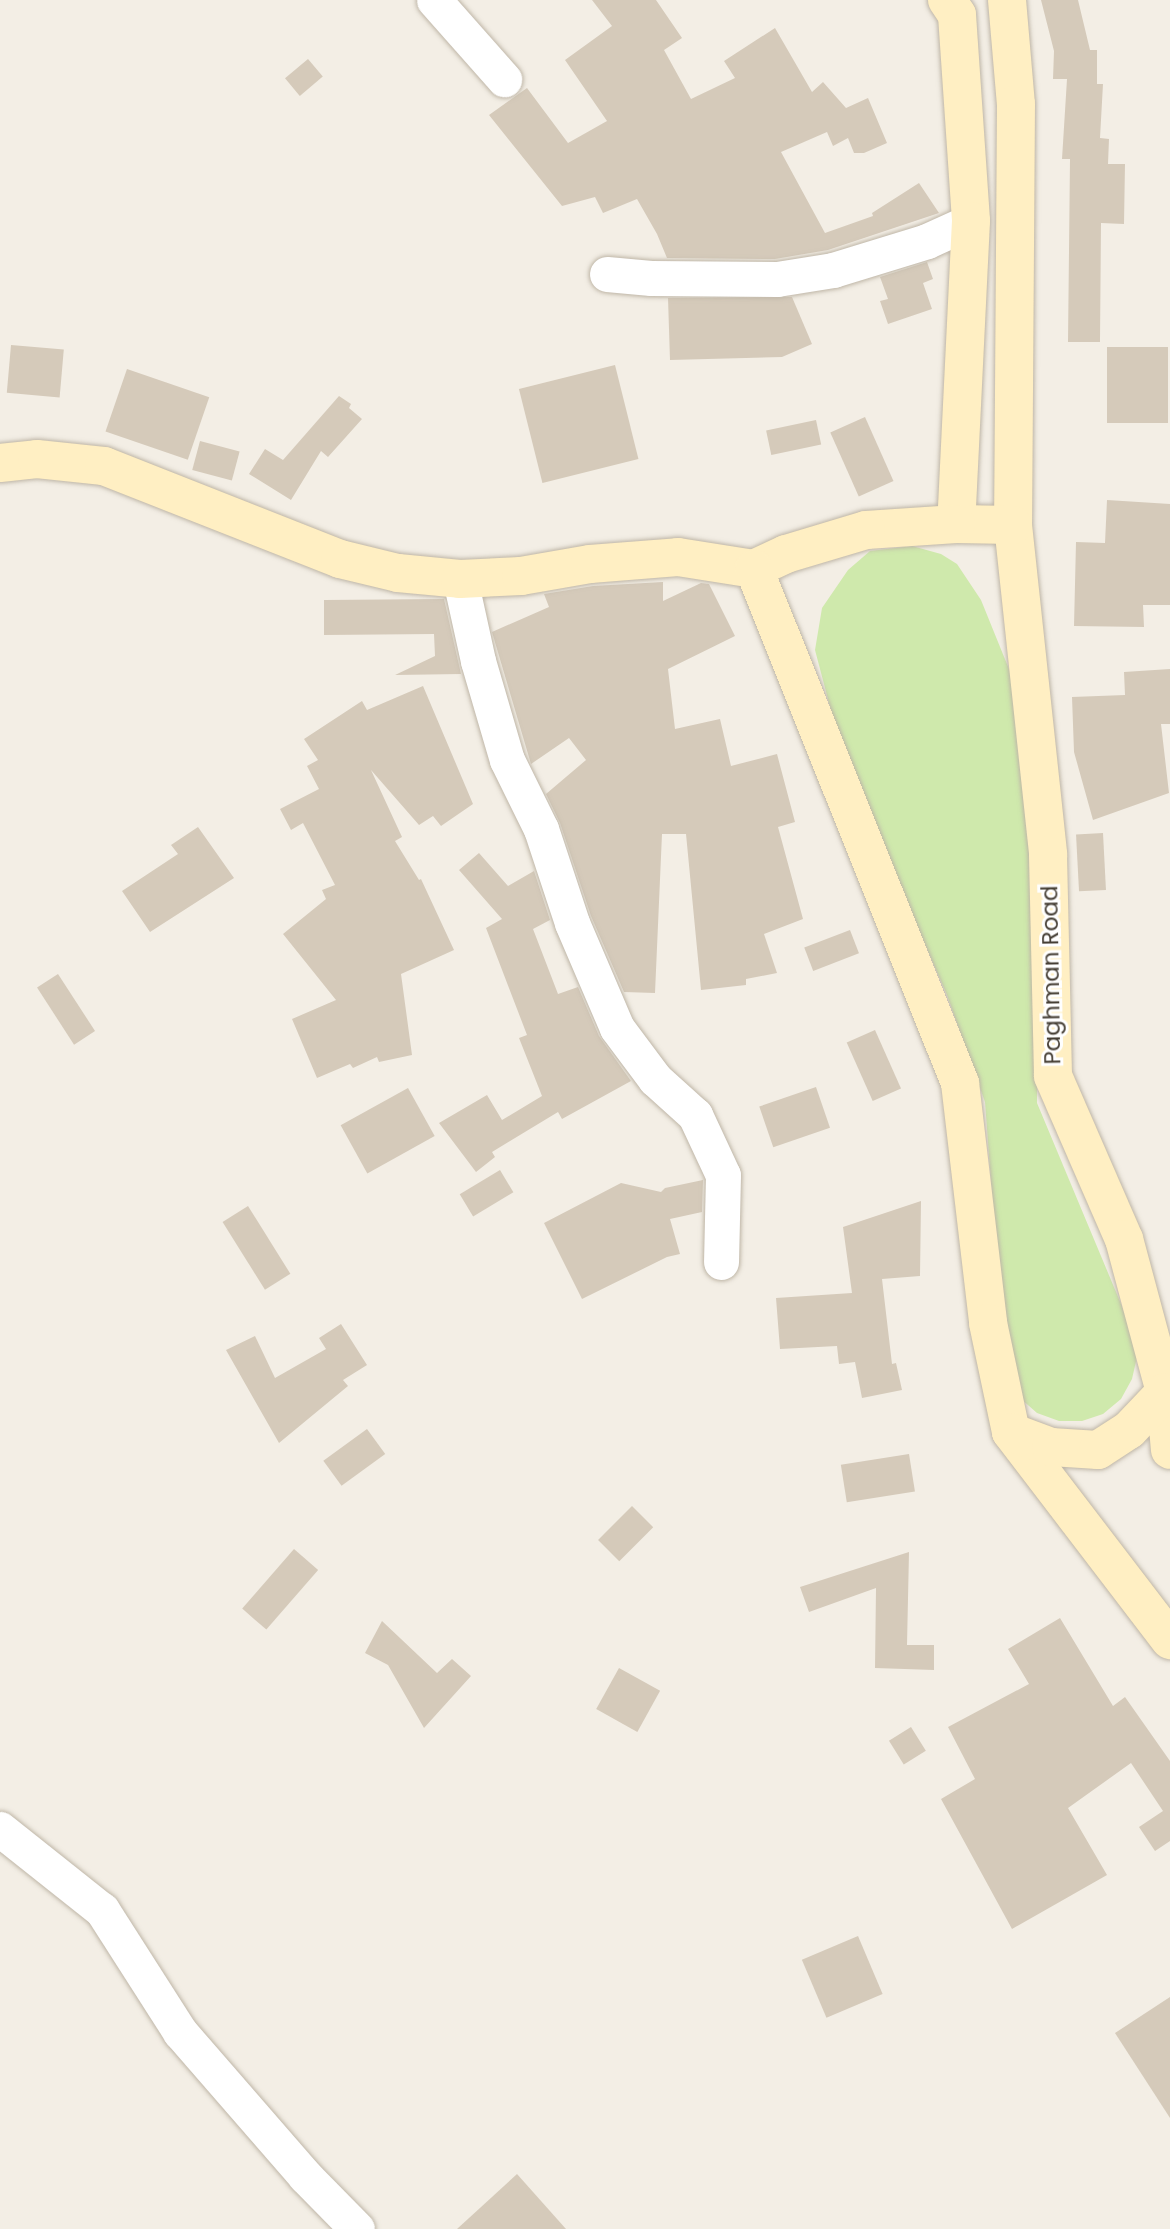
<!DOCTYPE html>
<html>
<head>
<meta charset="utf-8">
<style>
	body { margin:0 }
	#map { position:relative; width:1170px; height:2229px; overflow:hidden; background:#f3eee5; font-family:Poppins,sans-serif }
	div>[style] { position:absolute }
	.green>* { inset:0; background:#cfe9ac }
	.building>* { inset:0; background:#d5caba; transform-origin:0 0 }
	.roads { filter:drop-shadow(0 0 2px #bfb6a7) drop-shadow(0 0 2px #bfb6a7) }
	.street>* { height:35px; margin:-17.5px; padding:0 17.5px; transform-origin:17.5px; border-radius:17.5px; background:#fff }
	.secondary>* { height:38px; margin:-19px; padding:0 19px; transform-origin:19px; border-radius:19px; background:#ffefc3 }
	span { translate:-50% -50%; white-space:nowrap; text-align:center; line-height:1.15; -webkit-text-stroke:6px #fff; paint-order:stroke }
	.street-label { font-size:23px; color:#453e34 }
</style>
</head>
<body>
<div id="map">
	<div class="green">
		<div style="clip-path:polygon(912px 546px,941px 554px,957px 564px,981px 600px,1013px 679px,1037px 859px,1037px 1103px,1134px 1335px,1137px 1357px,1132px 1379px,1121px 1399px,1103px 1414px,1082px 1421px,1059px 1421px,1037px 1413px,1020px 1398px,1004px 1356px,985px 1102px,947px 995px,843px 756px,815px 650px,822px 608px,848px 570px,870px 551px)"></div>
	</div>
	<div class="building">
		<div style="clip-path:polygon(592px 0,656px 0,682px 38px,664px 50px,691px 99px,735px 78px,724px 61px,775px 28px,812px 92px,823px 82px,846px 108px,868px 98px,887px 143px,864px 153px,854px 153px,848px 138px,833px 146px,827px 132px,781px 152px,825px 233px,873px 216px,872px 213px,919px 183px,939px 213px,828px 250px,775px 259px,667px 258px,657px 234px,637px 199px,603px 213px,595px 197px,562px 206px,489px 115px,527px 88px,568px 143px,607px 121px,565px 60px,612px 26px)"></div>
		<div style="clip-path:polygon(1041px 0,1078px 0,1090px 50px,1097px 50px,1097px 84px,1103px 84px,1100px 138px,1109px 139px,1108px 164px,1125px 164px,1124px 224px,1101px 223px,1100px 342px,1068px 342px,1070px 159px,1062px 159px,1067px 79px,1053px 79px,1054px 51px)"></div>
		<div style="left:308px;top:59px;width:23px;height:30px;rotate:50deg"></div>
		<div style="clip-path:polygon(927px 262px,933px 279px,923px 283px,932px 309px,888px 324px,880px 301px,888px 299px,880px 277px)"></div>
		<div style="clip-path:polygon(792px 297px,812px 344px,782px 357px,670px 360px,668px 298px)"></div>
		<div style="left:11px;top:345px;width:53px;height:48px;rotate:5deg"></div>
		<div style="left:1107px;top:347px;width:61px;height:76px"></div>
		<div style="left:615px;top:365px;width:97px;height:99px;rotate:76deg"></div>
		<div style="left:127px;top:369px;width:87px;height:66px;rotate:19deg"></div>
		<div style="clip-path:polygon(339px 396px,351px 404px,349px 408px,362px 419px,328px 457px,321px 451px,291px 500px,249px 474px,265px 449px,283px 460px)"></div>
		<div style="left:865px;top:417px;width:70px;height:38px;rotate:66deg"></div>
		<div style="left:816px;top:420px;width:25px;height:51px;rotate:78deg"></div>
		<div style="left:200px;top:441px;width:41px;height:30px;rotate:15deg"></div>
		<div style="clip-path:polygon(1107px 500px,1170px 504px,1170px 605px,1143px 605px,1144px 627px,1074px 626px,1076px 542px,1105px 543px)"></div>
		<div style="clip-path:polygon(663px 582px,663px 601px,701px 583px,709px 584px,735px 636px,668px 669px,675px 729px,720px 719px,731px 766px,777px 754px,795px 822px,778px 827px,803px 919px,764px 934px,777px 973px,746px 979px,746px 985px,701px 990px,686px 834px,662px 834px,655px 993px,624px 992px,591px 916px,560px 823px,546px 794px,586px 760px,569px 738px,531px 764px,492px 632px,549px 607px,544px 594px,593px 586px)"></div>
		<div style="clip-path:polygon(444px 599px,461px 674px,395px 675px,435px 656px,434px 634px,324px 635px,324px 600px)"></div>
		<div style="clip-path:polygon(1170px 669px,1170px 724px,1161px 724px,1169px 793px,1093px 820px,1074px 752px,1072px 697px,1125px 695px,1124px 672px)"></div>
		<div style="clip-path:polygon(423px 686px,473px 804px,441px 826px,433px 816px,419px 825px,371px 770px,402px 837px,395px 841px,419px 880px,421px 879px,454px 950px,401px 974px,412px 1055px,379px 1062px,377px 1057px,353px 1068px,350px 1064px,317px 1078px,292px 1019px,336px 1000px,283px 934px,326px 899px,322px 890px,335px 885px,303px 823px,291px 830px,280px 809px,319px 789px,307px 766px,318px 760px,304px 739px,362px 701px,367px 710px)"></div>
		<div style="clip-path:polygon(198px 827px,234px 878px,150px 932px,122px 891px,178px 854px,171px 845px)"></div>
		<div style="left:1103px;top:833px;width:57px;height:27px;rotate:87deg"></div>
		<div style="clip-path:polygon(479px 853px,508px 886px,534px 871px,550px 920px,533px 929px,558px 994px,578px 987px,599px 1036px,631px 1081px,562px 1119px,558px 1112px,492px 1152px,495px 1157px,476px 1172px,439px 1123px,487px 1095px,502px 1120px,542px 1096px,519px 1038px,527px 1035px,486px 928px,502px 919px,459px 870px)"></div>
		<div style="left:850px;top:930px;width:25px;height:49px;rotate:69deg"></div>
		<div style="left:58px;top:974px;width:68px;height:25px;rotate:57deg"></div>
		<div style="left:875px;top:1030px;width:64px;height:31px;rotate:66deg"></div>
		<div style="left:816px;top:1087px;width:43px;height:60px;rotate:71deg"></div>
		<div style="left:408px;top:1088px;width:55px;height:77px;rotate:61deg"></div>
		<div style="left:500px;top:1170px;width:26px;height:47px;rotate:59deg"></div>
		<div style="clip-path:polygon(703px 1180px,702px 1212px,670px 1219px,680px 1254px,667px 1257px,582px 1299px,544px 1223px,621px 1183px,661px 1192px,665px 1188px)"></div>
		<div style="clip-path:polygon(921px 1201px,920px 1276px,882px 1279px,892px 1364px,896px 1363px,902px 1390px,862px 1398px,855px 1362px,839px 1364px,837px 1346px,780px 1349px,776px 1298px,852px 1293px,843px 1227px)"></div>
		<div style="left:248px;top:1206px;width:80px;height:30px;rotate:58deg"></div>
		<div style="clip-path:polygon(341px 1324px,367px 1365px,343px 1380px,348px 1386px,279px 1443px,226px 1350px,255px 1336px,275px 1378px,326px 1349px,319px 1338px)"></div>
		<div style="left:367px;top:1429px;width:31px;height:54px;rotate:54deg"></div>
		<div style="left:909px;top:1454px;width:38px;height:69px;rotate:81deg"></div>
		<div style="left:632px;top:1506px;width:30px;height:48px;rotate:45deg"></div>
		<div style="left:294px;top:1549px;width:32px;height:79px;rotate:41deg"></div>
		<div style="clip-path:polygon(909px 1552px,907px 1645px,934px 1645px,934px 1670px,875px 1668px,876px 1588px,809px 1612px,800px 1587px)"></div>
		<div style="clip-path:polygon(1060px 1618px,1113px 1706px,1125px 1697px,1170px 1761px,1170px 1841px,1155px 1851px,1139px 1827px,1163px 1811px,1131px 1763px,1068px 1808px,1107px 1875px,1012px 1929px,941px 1799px,975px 1779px,948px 1727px,1029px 1684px,1008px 1649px)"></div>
		<div style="clip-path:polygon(382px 1621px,437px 1673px,452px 1659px,471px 1676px,424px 1728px,388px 1665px,365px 1653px)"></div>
		<div style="left:619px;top:1668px;width:47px;height:47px;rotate:29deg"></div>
		<div style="left:911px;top:1727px;width:28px;height:26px;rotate:58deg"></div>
		<div style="left:858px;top:1936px;width:63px;height:61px;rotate:67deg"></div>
		<div style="clip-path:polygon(1170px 1997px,1170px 2118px,1115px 2033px)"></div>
		<div style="clip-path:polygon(517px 2174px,566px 2229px,457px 2229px)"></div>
	</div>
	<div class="roads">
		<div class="street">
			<div style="left:434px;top:0;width:106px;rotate:48.5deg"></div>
			<div style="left:607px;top:274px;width:44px;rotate:5.2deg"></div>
			<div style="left:651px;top:278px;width:126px;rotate:0.5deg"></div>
			<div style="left:777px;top:279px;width:57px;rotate:-9.1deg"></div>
			<div style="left:833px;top:270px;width:98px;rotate:-17.1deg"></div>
			<div style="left:927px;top:241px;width:48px;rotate:-24.4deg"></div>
			<div style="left:460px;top:579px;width:84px;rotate:77.6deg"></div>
			<div style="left:478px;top:661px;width:103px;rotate:73.7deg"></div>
			<div style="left:507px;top:760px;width:77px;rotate:63.8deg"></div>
			<div style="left:541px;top:829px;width:99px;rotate:71.7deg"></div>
			<div style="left:572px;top:923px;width:114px;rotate:66.8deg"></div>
			<div style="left:617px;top:1028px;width:64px;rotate:53.3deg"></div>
			<div style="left:655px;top:1079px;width:54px;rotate:42deg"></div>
			<div style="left:695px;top:1115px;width:66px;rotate:65deg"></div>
			<div style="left:723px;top:1175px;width:87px;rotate:91.3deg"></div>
			<div style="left:0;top:1829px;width:130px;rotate:38.5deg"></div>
			<div style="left:102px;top:1910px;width:145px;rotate:57.4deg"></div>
			<div style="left:180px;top:2032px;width:191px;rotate:49deg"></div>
			<div style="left:305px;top:2176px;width:74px;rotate:45.5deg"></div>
		</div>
		<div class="secondary">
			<div style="left:947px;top:0;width:18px;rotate:56deg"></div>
			<div style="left:957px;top:15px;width:206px;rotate:86.1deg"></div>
			<div style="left:971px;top:221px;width:303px;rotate:92.8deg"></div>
			<div style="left:1007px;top:0;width:104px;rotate:85.1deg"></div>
			<div style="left:1016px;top:104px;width:421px;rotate:90.4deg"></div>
			<div style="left:1013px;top:525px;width:332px;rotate:83.9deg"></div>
			<div style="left:1048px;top:855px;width:221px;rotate:88.7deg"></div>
			<div style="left:1053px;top:1076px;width:178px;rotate:66.5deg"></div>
			<div style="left:1124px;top:1239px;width:158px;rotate:75deg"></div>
			<div style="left:1165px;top:1392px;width:58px;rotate:85.1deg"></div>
			<div style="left:0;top:463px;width:37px;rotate:-6deg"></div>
			<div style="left:37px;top:459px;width:67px;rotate:6deg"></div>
			<div style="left:104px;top:466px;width:254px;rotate:21.5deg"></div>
			<div style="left:340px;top:559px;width:60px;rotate:13.6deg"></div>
			<div style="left:398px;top:573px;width:62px;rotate:5.5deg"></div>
			<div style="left:460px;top:579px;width:61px;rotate:-2.8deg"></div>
			<div style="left:521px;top:576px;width:70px;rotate:-9.9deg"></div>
			<div style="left:590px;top:564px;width:88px;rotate:-4.5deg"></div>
			<div style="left:678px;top:557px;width:77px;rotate:9deg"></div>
			<div style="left:1013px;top:525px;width:57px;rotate:-179deg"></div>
			<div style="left:956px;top:524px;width:90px;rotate:176.2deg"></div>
			<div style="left:866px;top:530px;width:84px;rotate:163.3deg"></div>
			<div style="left:786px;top:554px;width:35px;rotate:155deg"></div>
			<div style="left:754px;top:569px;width:554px;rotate:68.16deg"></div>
			<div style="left:960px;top:1083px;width:242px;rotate:83.3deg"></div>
			<div style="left:988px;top:1323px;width:111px;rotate:78.1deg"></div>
			<div style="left:1011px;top:1432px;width:262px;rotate:52.6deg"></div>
			<div style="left:1011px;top:1432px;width:43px;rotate:20.6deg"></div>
			<div style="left:1051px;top:1447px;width:47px;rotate:3.7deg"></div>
			<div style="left:1098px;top:1450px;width:37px;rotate:-33deg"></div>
			<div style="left:1129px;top:1430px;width:52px;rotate:-46.5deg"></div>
		</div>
	</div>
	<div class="street-label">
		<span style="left:1051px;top:975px;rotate:-91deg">Paghman Road</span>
	</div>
</div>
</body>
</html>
